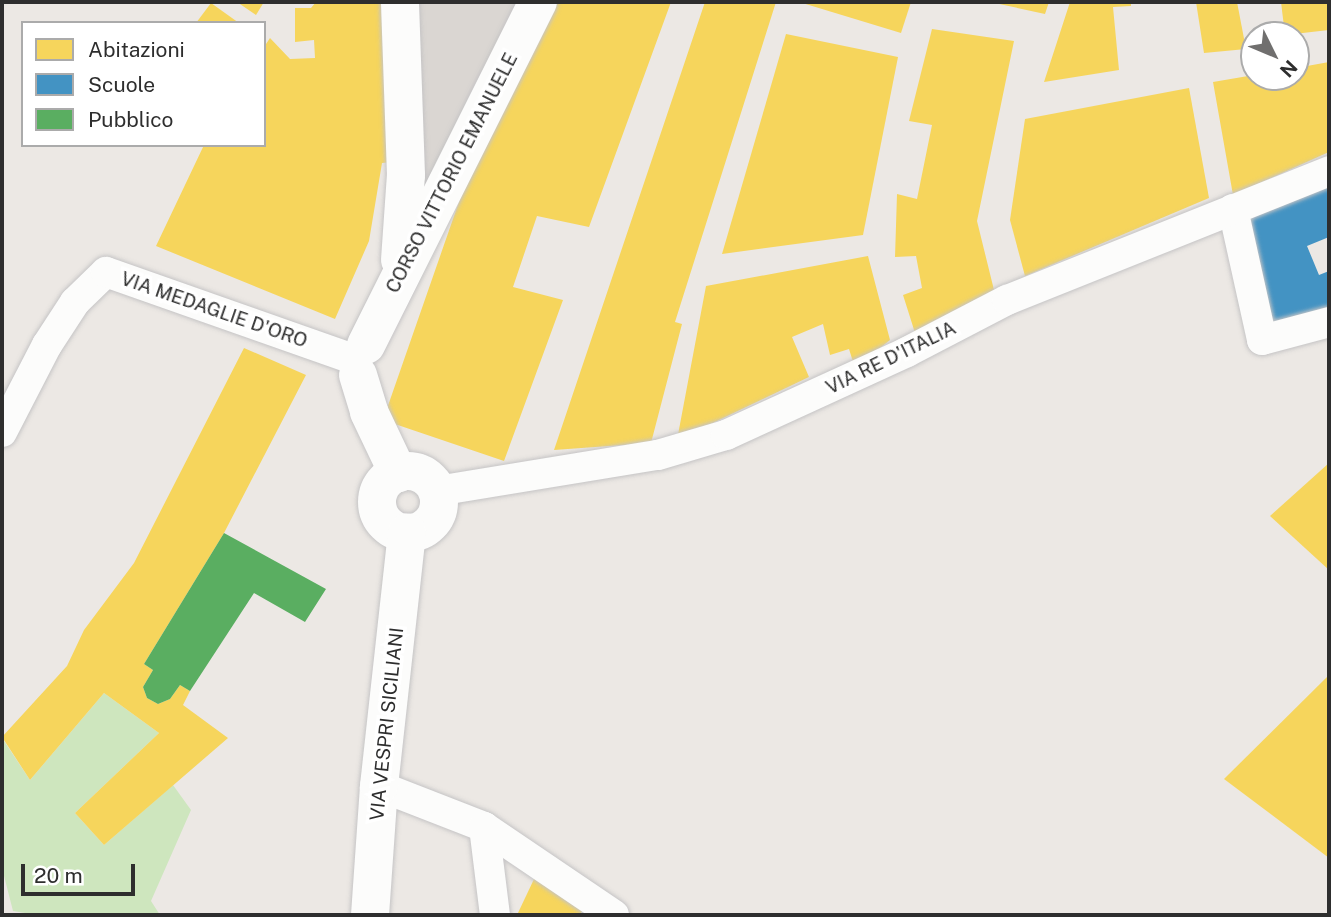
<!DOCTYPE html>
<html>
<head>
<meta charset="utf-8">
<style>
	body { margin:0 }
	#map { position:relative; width:1331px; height:917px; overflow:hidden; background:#ece8e4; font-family:"Public Sans",sans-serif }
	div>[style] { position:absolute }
	.green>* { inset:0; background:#cee6be }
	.plaza>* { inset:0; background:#dad6d2 }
	.homes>* { inset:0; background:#f6d55c }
	.schools>* { inset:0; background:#4393c3 }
	.public>* { inset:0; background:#5aae61 }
	.roads { filter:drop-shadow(0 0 2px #c5c4c5) drop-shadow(0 0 2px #c5c4c5) }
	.street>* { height:30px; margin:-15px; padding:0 15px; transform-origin:15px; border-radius:15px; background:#fcfcfb }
	.secondary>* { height:38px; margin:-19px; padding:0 19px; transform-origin:19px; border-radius:19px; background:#fcfcfb }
	.secondary>.ring { margin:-19px; padding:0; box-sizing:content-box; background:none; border:38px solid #fcfcfb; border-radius:50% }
	span { translate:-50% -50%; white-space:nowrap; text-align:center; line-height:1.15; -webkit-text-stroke:7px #fff; paint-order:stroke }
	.street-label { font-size:19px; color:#2e2e2e }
	.frame { position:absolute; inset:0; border:4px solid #2e2e2e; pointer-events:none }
	.legend { position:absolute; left:21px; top:21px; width:245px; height:126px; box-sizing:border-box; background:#fff; border:2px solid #ababab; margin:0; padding:9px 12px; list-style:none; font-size:21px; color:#2e2e2e }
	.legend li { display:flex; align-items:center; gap:14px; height:35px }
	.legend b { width:35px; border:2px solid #ababab }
	.north { position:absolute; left:1240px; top:21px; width:70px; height:70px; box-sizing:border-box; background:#fff; border:2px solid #ababab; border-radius:50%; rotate:133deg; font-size:19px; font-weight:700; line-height:28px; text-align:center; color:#2e2e2e }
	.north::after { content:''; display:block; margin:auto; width:24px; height:32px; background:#706f6e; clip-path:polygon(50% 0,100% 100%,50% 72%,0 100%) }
	.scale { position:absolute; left:21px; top:864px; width:114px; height:32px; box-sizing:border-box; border:4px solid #2e2e2e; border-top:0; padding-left:9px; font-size:21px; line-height:24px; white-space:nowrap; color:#2e2e2e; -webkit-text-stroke:5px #fff; paint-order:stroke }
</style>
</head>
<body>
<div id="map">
	<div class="green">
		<div style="clip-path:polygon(104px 693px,159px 733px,75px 813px,104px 845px,173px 785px,191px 810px,151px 901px,160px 915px,37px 915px,13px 911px,2px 868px,2px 738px,30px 780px)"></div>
	</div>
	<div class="plaza">
		<div style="clip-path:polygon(414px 2px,521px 2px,421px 205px)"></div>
	</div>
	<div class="homes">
		<div style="clip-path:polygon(237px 2px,264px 2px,256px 15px)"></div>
		<div style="clip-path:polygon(316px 2px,388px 2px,401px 161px,382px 163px,369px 241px,335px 319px,156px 246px,204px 145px,264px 145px,264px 47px,270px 38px,290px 59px,315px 58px,314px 40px,295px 42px,295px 8px,311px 8px)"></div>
		<div style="clip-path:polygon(558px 2px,671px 2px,589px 227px,537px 216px,513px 287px,563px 300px,504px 461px,383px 420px,469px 173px)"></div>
		<div style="clip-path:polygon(705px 2px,776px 2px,675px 322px,682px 324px,651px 443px,554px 450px)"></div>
		<div style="clip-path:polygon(799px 2px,911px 2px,901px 33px)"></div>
		<div style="clip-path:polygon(990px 2px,1049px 2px,1045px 14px)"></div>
		<div style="clip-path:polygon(1070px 2px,1131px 2px,1131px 6px,1113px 7px,1119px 70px,1044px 82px)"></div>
		<div style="clip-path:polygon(1196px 2px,1237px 2px,1246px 49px,1204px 53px)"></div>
		<div style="clip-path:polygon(1281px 2px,1329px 2px,1329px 30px,1285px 35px)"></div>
		<div style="clip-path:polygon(211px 3px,239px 23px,196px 23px)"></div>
		<div style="clip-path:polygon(932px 29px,1014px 41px,977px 221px,994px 290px,916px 336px,903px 295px,922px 288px,916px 256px,895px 257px,897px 194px,917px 199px,932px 125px,909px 121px)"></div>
		<div style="clip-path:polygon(786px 34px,898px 57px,863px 235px,722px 254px)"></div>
		<div style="clip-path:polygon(1329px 62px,1329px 152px,1233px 195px,1213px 82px,1254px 75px,1296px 77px,1296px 68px)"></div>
		<div style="clip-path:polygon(1189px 88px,1209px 198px,1025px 276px,1010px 220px,1025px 119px)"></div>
		<div style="clip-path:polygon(868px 256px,890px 340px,855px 368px,849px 349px,830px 355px,823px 324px,792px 337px,809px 377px,677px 440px,706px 286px)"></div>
		<div style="clip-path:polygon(244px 348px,306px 375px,224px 533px,144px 664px,153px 670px,143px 687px,147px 698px,158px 704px,170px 699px,180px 685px,190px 691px,183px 705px,228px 738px,104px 845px,75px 813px,159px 733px,104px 693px,30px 780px,2px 737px,67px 666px,84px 630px,134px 563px)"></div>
		<div style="clip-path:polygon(1329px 463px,1329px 570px,1270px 516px)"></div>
		<div style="clip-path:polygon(1329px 675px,1329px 858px,1224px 779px)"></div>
		<div style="clip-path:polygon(535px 877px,587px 906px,579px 915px,517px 915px)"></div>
	</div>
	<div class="schools">
		<div style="clip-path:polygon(1329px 185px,1329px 237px,1307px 246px,1319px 275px,1329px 271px,1329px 310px,1265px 326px,1240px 219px)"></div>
	</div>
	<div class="public">
		<div style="clip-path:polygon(224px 533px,326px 589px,305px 622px,254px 593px,190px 691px,180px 685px,170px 699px,158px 704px,147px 698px,143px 687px,153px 670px,144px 664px)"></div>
	</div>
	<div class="roads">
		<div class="street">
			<div style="left:1233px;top:209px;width:134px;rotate:77.5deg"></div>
			<div style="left:1262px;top:340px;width:69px;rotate:-15deg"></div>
			<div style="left:2px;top:432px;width:98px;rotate:-62.7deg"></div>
			<div style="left:47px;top:345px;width:51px;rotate:-56.9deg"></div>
			<div style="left:75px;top:302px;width:43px;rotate:-44.1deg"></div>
			<div style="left:106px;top:272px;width:253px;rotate:19.4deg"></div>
			<div style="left:437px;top:491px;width:224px;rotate:-9.3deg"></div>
			<div style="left:658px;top:455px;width:71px;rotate:-16.4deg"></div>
			<div style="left:726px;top:435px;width:199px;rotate:-24.6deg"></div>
			<div style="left:907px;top:352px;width:113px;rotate:-27.5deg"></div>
			<div style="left:1007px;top:300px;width:347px;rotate:-21.8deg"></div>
			<div style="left:379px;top:786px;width:113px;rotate:21.3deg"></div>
			<div style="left:484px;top:827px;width:157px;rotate:34.1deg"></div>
			<div style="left:484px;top:827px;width:89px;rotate:82.9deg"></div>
		</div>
		<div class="secondary">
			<div style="left:400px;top:260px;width:85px;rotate:-86deg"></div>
			<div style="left:406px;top:175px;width:173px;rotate:-92deg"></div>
			<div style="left:366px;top:345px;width:384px;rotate:-63.4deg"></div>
			<div style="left:358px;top:375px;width:39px;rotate:73deg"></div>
			<div style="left:369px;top:412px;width:68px;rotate:64.6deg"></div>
			<div class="ring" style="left:377px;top:471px;width:24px;height:24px"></div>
			<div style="left:370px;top:915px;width:129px;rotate:-86deg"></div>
			<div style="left:379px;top:786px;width:255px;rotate:-83.7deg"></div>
		</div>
	</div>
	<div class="street-label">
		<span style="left:452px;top:173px;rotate:-63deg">CORSO VITTORIO EMANUELE</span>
		<span style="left:214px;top:310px;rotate:19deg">VIA MEDAGLIE D'ORO</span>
		<span style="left:891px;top:358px;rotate:-26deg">VIA RE D'ITALIA</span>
		<span style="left:387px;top:724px;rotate:-84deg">VIA VESPRI SICILIANI</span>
	</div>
	<div class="frame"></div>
	<ul class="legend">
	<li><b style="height:19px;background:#f6d55c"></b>Abitazioni</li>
	<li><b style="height:19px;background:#4393c3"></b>Scuole</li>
	<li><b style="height:19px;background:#5aae61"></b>Pubblico</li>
	</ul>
	<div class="north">N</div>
	<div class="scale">20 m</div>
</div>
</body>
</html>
